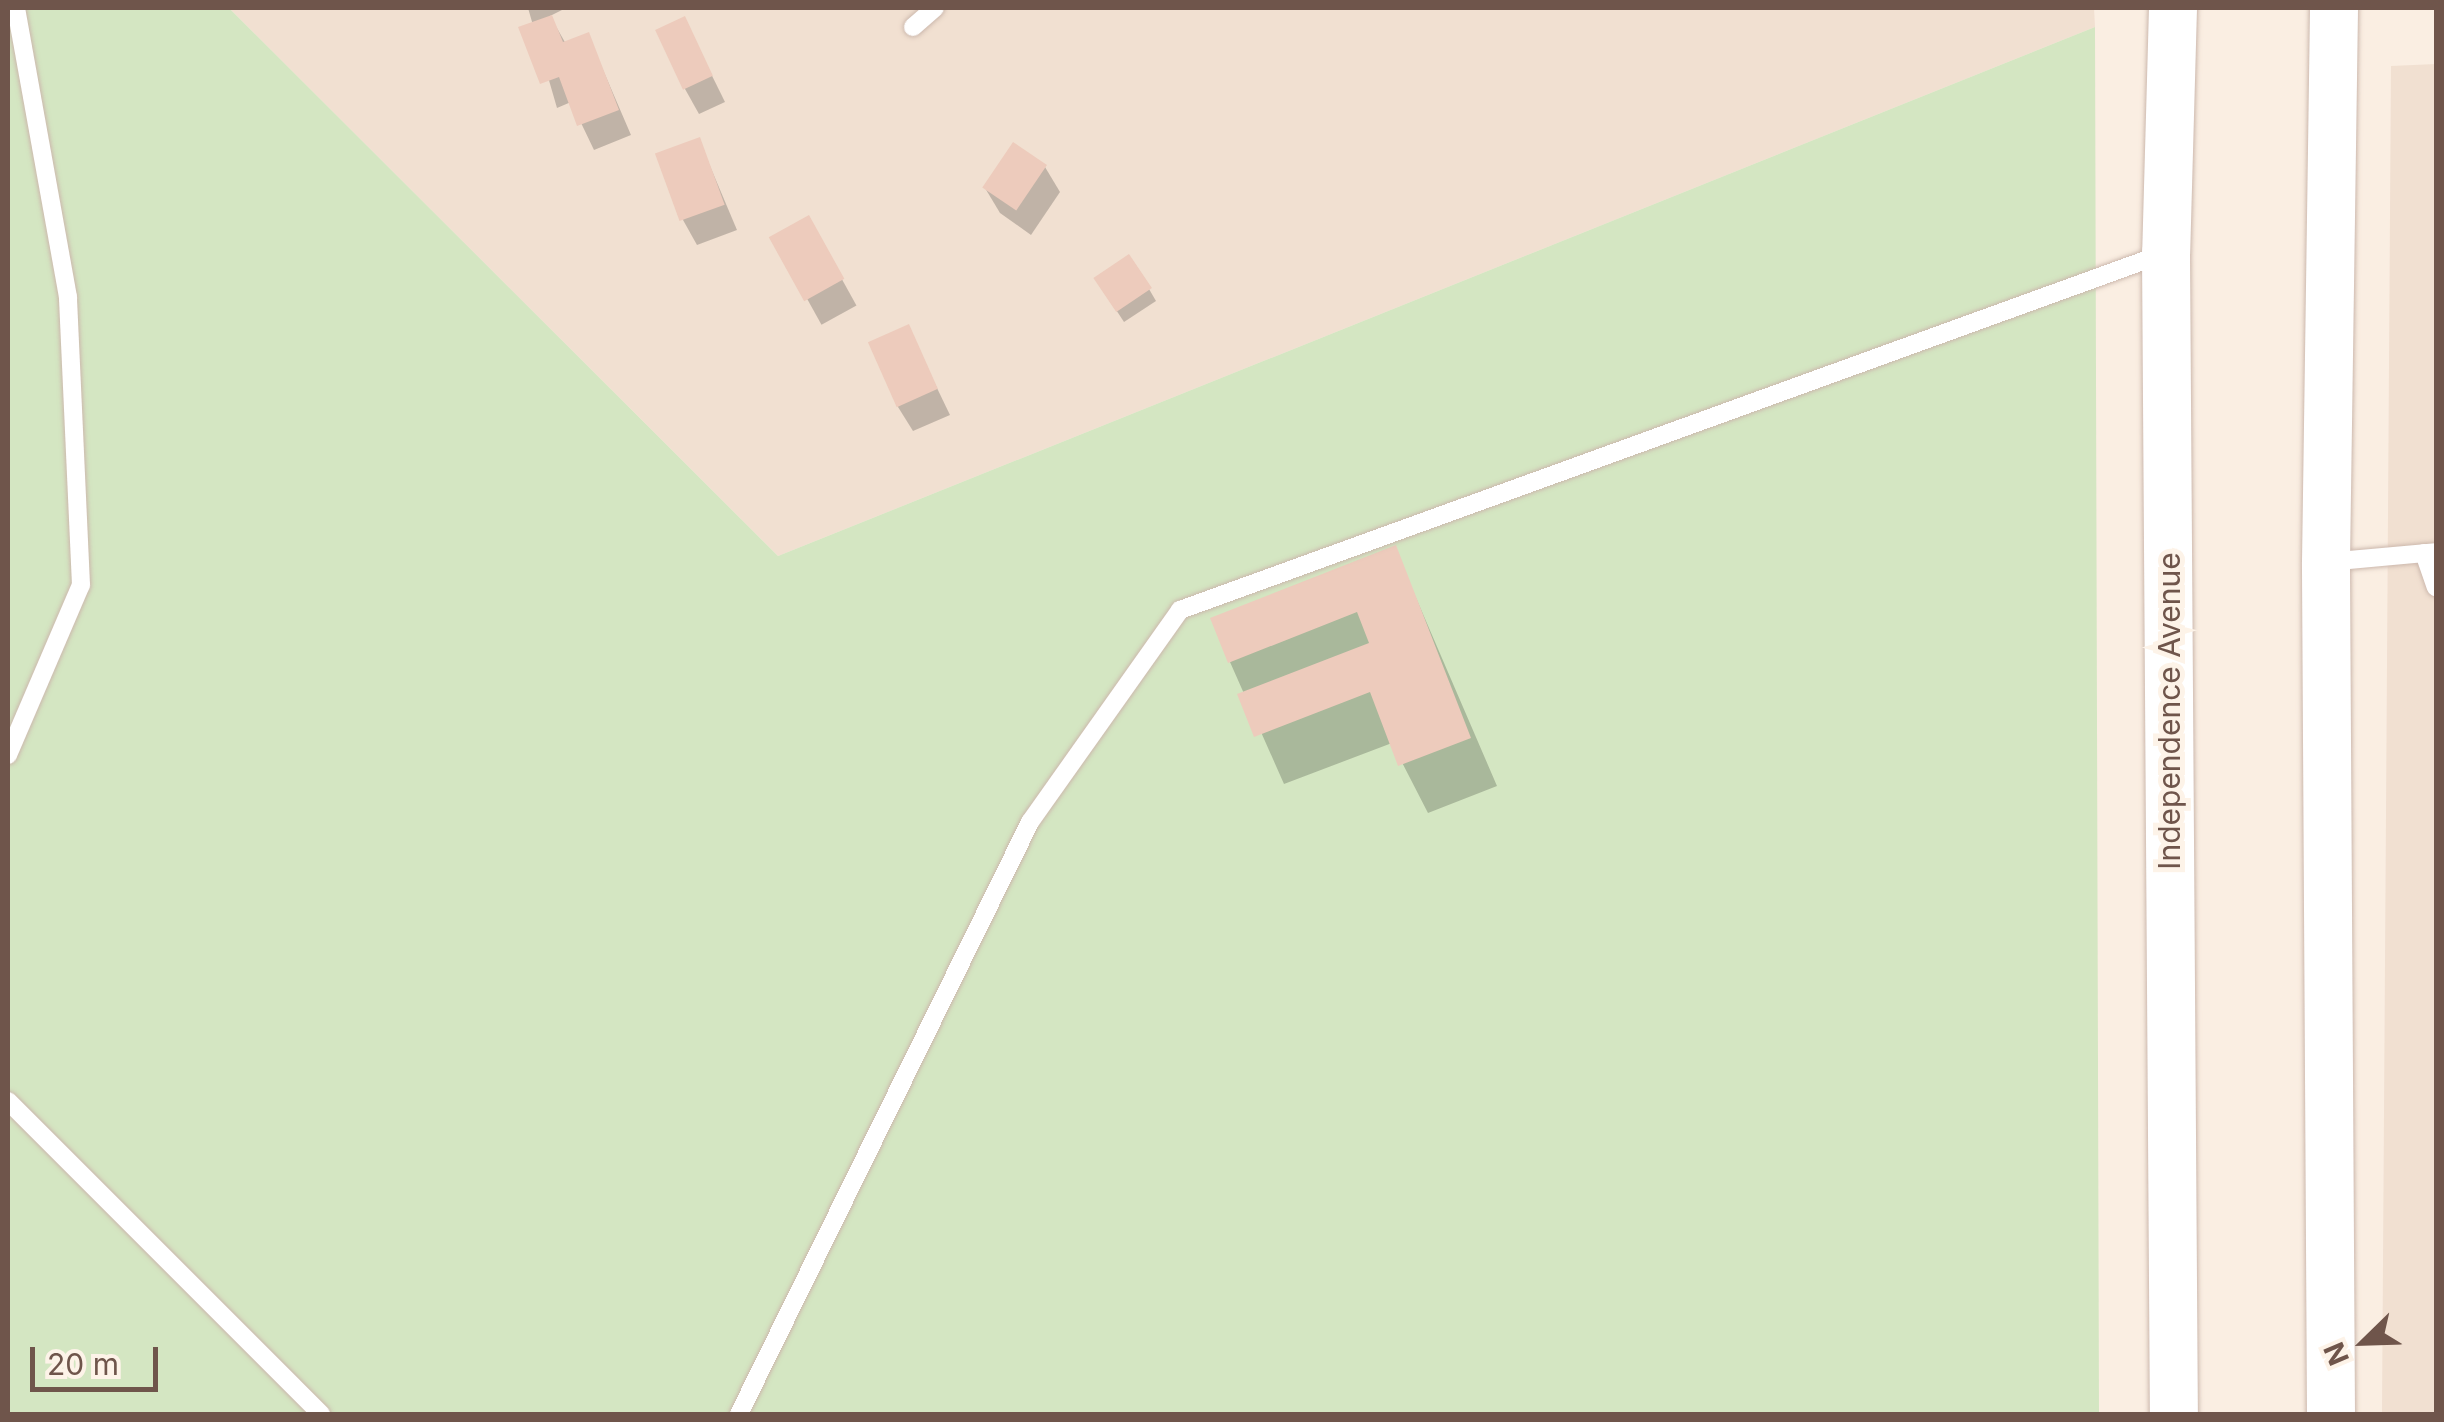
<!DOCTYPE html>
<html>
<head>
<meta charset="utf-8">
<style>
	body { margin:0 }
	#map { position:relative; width:2444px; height:1422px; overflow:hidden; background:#faeee2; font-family:Inter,sans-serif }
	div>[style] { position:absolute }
	.residential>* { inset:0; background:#f1e0d1 }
	.green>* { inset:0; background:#d4e6c2 }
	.shadow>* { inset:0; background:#0003; transform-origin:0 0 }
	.building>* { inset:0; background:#edcbbc; transform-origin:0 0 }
	.roads { filter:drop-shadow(0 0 2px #ccb8ad) drop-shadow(0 0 2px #ccb8ad) }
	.service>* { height:18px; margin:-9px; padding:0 9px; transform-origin:9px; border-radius:9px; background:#fff }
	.secondary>* { height:48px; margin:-24px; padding:0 24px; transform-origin:24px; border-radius:24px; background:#fff }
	span { translate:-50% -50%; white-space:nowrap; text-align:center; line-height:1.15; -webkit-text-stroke:10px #fdf3e8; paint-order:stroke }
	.street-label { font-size:30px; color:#6f554b }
	.frame { position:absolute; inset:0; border:10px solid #6f554b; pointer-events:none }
	.north { position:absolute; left:2314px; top:1292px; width:100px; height:100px; -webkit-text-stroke:8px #fdf3e8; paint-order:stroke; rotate:247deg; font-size:28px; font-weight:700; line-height:40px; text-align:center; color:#6f554b }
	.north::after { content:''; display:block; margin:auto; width:35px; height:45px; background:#6f554b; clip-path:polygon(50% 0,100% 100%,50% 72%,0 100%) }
	.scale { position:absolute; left:30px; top:1347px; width:128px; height:45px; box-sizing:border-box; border:5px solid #6f554b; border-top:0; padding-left:12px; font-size:30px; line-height:35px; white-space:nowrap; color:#6f554b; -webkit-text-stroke:8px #fdf3e8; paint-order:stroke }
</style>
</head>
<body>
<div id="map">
	<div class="residential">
		<div style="clip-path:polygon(229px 8px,2094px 8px,2095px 27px,778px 556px)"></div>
		<div style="clip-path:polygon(2436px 64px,2436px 1414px,2382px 1414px,2391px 66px)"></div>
	</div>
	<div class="green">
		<div style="clip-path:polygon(8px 8px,229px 8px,778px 556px,2095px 27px,2099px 1414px,8px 1414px)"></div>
	</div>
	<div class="shadow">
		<div style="clip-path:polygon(528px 8px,566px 8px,550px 16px,566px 44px,588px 35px,631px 135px,594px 150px,571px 102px,557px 108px)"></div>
		<div style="clip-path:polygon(684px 19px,725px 102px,699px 114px,685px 89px)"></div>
		<div style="clip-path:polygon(699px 140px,737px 230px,697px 245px,683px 220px)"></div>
		<div style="clip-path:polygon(1045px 167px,1060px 192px,1031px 235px,1000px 213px,985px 188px)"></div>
		<div style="left:808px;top:218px;width:100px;height:40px;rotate:61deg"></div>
		<div style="clip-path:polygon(1149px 289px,1156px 301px,1124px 322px,1103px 290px)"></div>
		<div style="clip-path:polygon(908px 328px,950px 415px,913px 431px,898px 407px)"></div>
		<div style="clip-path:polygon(1395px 549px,1497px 786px,1428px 813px,1392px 743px,1284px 784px,1230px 662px)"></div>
	</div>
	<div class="building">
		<div style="clip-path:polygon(552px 15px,563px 42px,589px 32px,619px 110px,577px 126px,559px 77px,540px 84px,518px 27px)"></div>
		<div style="left:685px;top:16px;width:66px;height:33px;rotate:65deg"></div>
		<div style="left:700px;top:137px;width:72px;height:48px;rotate:70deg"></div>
		<div style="left:1013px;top:142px;width:41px;height:55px;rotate:34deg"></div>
		<div style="left:809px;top:215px;width:73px;height:46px;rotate:61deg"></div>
		<div style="left:1129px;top:254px;width:41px;height:43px;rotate:56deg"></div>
		<div style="left:909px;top:324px;width:71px;height:45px;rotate:66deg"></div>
		<div style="clip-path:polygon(1396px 545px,1471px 738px,1398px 766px,1370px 692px,1254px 737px,1237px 694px,1369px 643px,1357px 612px,1228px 663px,1210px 618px)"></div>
	</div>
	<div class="roads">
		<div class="service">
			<div style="left:913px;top:27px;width:29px;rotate:-41deg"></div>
			<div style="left:2424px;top:553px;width:36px;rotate:71deg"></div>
			<div style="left:2327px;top:562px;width:109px;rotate:-5.2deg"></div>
			<div style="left:8px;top:755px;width:185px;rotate:-66.8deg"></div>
			<div style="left:81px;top:585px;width:288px;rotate:-92.6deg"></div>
			<div style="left:68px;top:297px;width:294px;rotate:-100.2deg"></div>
			<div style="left:8px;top:1101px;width:443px;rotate:45deg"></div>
			<div style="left:739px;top:1414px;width:660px;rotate:-63.82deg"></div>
			<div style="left:1030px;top:822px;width:260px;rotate:-54.7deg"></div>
			<div style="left:1180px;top:610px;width:1048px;rotate:-19.92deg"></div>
		</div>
		<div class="secondary">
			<div style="left:2173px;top:8px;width:245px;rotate:91.6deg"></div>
			<div style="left:2166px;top:253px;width:1161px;rotate:89.61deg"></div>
			<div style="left:2331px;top:1414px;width:852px;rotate:-90.34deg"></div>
			<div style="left:2326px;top:562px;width:554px;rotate:-89.17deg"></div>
		</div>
	</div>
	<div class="street-label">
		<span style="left:2169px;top:711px;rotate:-90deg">Independence Avenue</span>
	</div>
	<div class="frame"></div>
	<div class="north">N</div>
	<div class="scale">20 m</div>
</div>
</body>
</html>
